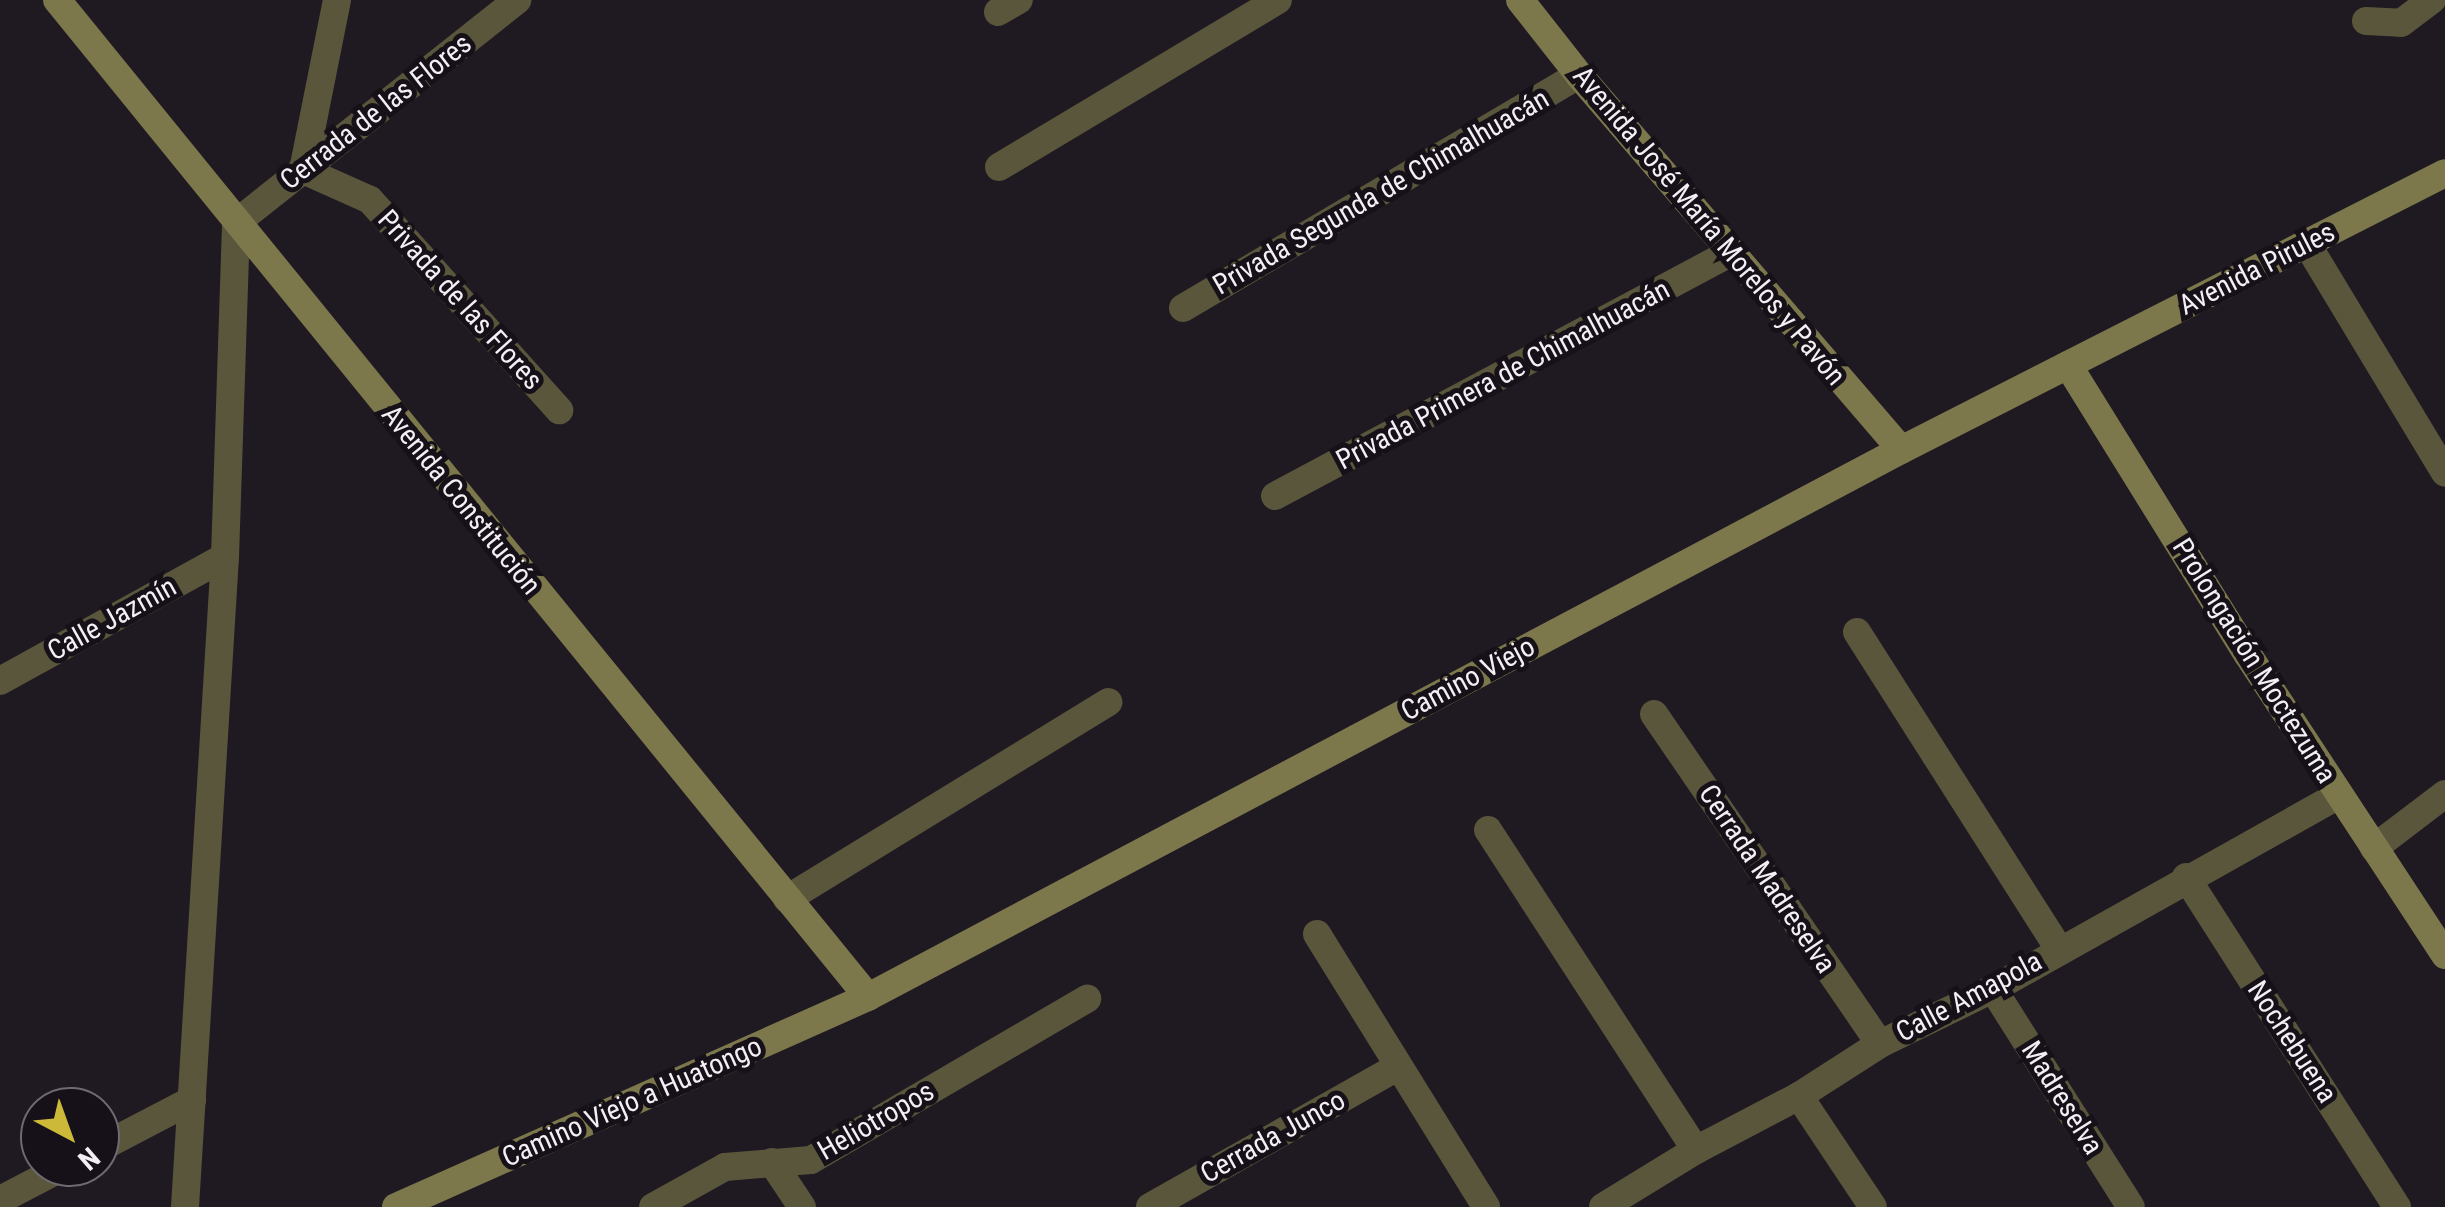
<!DOCTYPE html>
<html>
<head>
<meta charset="utf-8">
<style>
	body { margin:0 }
	#map { position:relative; width:2445px; height:1207px; overflow:hidden; background:#1f1a22; font-family:"Roboto Condensed",sans-serif }
	div>[style] { position:absolute }
	.minor>* { height:28px; margin:-14px; padding:0 14px; transform-origin:14px; border-radius:14px; background:#5a563c }
	.secondary>* { height:28px; margin:-14px; padding:0 14px; transform-origin:14px; border-radius:14px; background:#7d774c }
	span { translate:-50% -50%; white-space:nowrap; text-align:center; line-height:1.15; -webkit-text-stroke:10px #161118; paint-order:stroke }
	.street-label { font-size:28px; color:#f3eff5 }
	.north { position:absolute; left:20px; top:1087px; width:100px; height:100px; box-sizing:border-box; background:#161118; border:2px solid #6e6a70; border-radius:50%; rotate:139deg; font-size:28px; font-weight:700; line-height:40px; text-align:center; color:#f3eff5 }
	.north::after { content:''; display:block; margin:auto; width:35px; height:45px; background:#ccb939; clip-path:polygon(50% 0,100% 100%,50% 72%,0 100%) }
</style>
</head>
<body>
<div id="map">
	<div class="minor">
		<div style="left:337px;top:0;width:173px;rotate:101.3deg"></div>
		<div style="left:303px;top:170px;width:73px;rotate:24.1deg"></div>
		<div style="left:370px;top:200px;width:283px;rotate:48deg"></div>
		<div style="left:998px;top:12px;width:24px;rotate:-30deg"></div>
		<div style="left:2366px;top:21px;width:35px;rotate:3deg"></div>
		<div style="left:2401px;top:23px;width:39px;rotate:-37deg"></div>
		<div style="left:999px;top:167px;width:325px;rotate:-30.9deg"></div>
		<div style="left:2307px;top:244px;width:267px;rotate:58.9deg"></div>
		<div style="left:1183px;top:308px;width:459px;rotate:-30.5deg"></div>
		<div style="left:1275px;top:496px;width:516px;rotate:-28.11deg"></div>
		<div style="left:1857px;top:632px;width:376px;rotate:57.5deg"></div>
		<div style="left:0;top:681px;width:257px;rotate:-28.9deg"></div>
		<div style="left:1654px;top:714px;width:400px;rotate:55.6deg"></div>
		<div style="left:1488px;top:830px;width:382px;rotate:57deg"></div>
		<div style="left:2374px;top:848px;width:89px;rotate:-37.3deg"></div>
		<div style="left:2186px;top:877px;width:392px;rotate:57.4deg"></div>
		<div style="left:787px;top:899px;width:377px;rotate:-31.5deg"></div>
		<div style="left:1317px;top:934px;width:321px;rotate:58.2deg"></div>
		<div style="left:1993px;top:989px;width:258px;rotate:57.7deg"></div>
		<div style="left:1799px;top:1096px;width:133px;rotate:56.3deg"></div>
		<div style="left:100px;top:1148px;width:104px;rotate:-27.6deg"></div>
		<div style="left:772px;top:1162px;width:54px;rotate:56.3deg"></div>
		<div style="left:0;top:1200px;width:71px;rotate:-27.6deg"></div>
		<div style="left:185px;top:1207px;width:651px;rotate:-86.48deg"></div>
		<div style="left:225px;top:557px;width:334px;rotate:-88.1deg"></div>
		<div style="left:236px;top:223px;width:359px;rotate:-38.4deg"></div>
		<div style="left:653px;top:1207px;width:82px;rotate:-29.1deg"></div>
		<div style="left:725px;top:1167px;width:86px;rotate:-4.7deg"></div>
		<div style="left:811px;top:1160px;width:320px;rotate:-30.3deg"></div>
		<div style="left:1150px;top:1207px;width:283px;rotate:-29.5deg"></div>
		<div style="left:1603px;top:1207px;width:109px;rotate:-31.5deg"></div>
		<div style="left:1696px;top:1150px;width:116px;rotate:-27.7deg"></div>
		<div style="left:1799px;top:1096px;width:96px;rotate:-32.7deg"></div>
		<div style="left:1880px;top:1044px;width:126px;rotate:-26deg"></div>
		<div style="left:1993px;top:989px;width:397px;rotate:-29.3deg"></div>
	</div>
	<div class="secondary">
		<div style="left:57px;top:0;width:1285px;rotate:50.87deg"></div>
		<div style="left:1520px;top:0;width:95px;rotate:51.8deg"></div>
		<div style="left:1579px;top:75px;width:494px;rotate:49.3deg"></div>
		<div style="left:2068px;top:365px;width:341px;rotate:58.2deg"></div>
		<div style="left:2248px;top:655px;width:359px;rotate:56.7deg"></div>
		<div style="left:396px;top:1207px;width:517px;rotate:-23.99deg"></div>
		<div style="left:868px;top:997px;width:1169px;rotate:-27.9deg"></div>
		<div style="left:1901px;top:450px;width:610px;rotate:-26.98deg"></div>
	</div>
	<div class="street-label">
		<span style="left:376px;top:112px;rotate:-38deg">Cerrada de las Flores</span>
		<span style="left:1381px;top:192px;rotate:-30deg">Privada Segunda de Chimalhuacán</span>
		<span style="left:1709px;top:226px;rotate:50deg">Avenida José María Morelos y Pavón</span>
		<span style="left:2257px;top:269px;rotate:-27deg">Avenida Pirules</span>
		<span style="left:460px;top:300px;rotate:48deg">Privada de las Flores</span>
		<span style="left:1503px;top:375px;rotate:-28deg">Privada Primera de Chimalhuacán</span>
		<span style="left:461px;top:500px;rotate:51deg">Avenida Constitución</span>
		<span style="left:112px;top:619px;rotate:-29deg">Calle Jazmín</span>
		<span style="left:2254px;top:661px;rotate:58deg">Prolongación Moctezuma</span>
		<span style="left:1468px;top:679px;rotate:-28deg">Camino Viejo</span>
		<span style="left:1767px;top:879px;rotate:56deg">Cerrada Madreselva</span>
		<span style="left:1969px;top:997px;rotate:-28deg">Calle Amapola</span>
		<span style="left:2292px;top:1042px;rotate:57deg">Nochebuena</span>
		<span style="left:2062px;top:1098px;rotate:58deg">Madreselva</span>
		<span style="left:632px;top:1102px;rotate:-24deg">Camino Viejo a Huatongo</span>
		<span style="left:876px;top:1121px;rotate:-30deg">Heliotropos</span>
		<span style="left:1273px;top:1137px;rotate:-29deg">Cerrada Junco</span>
	</div>
	<div class="north">N</div>
</div>
</body>
</html>
